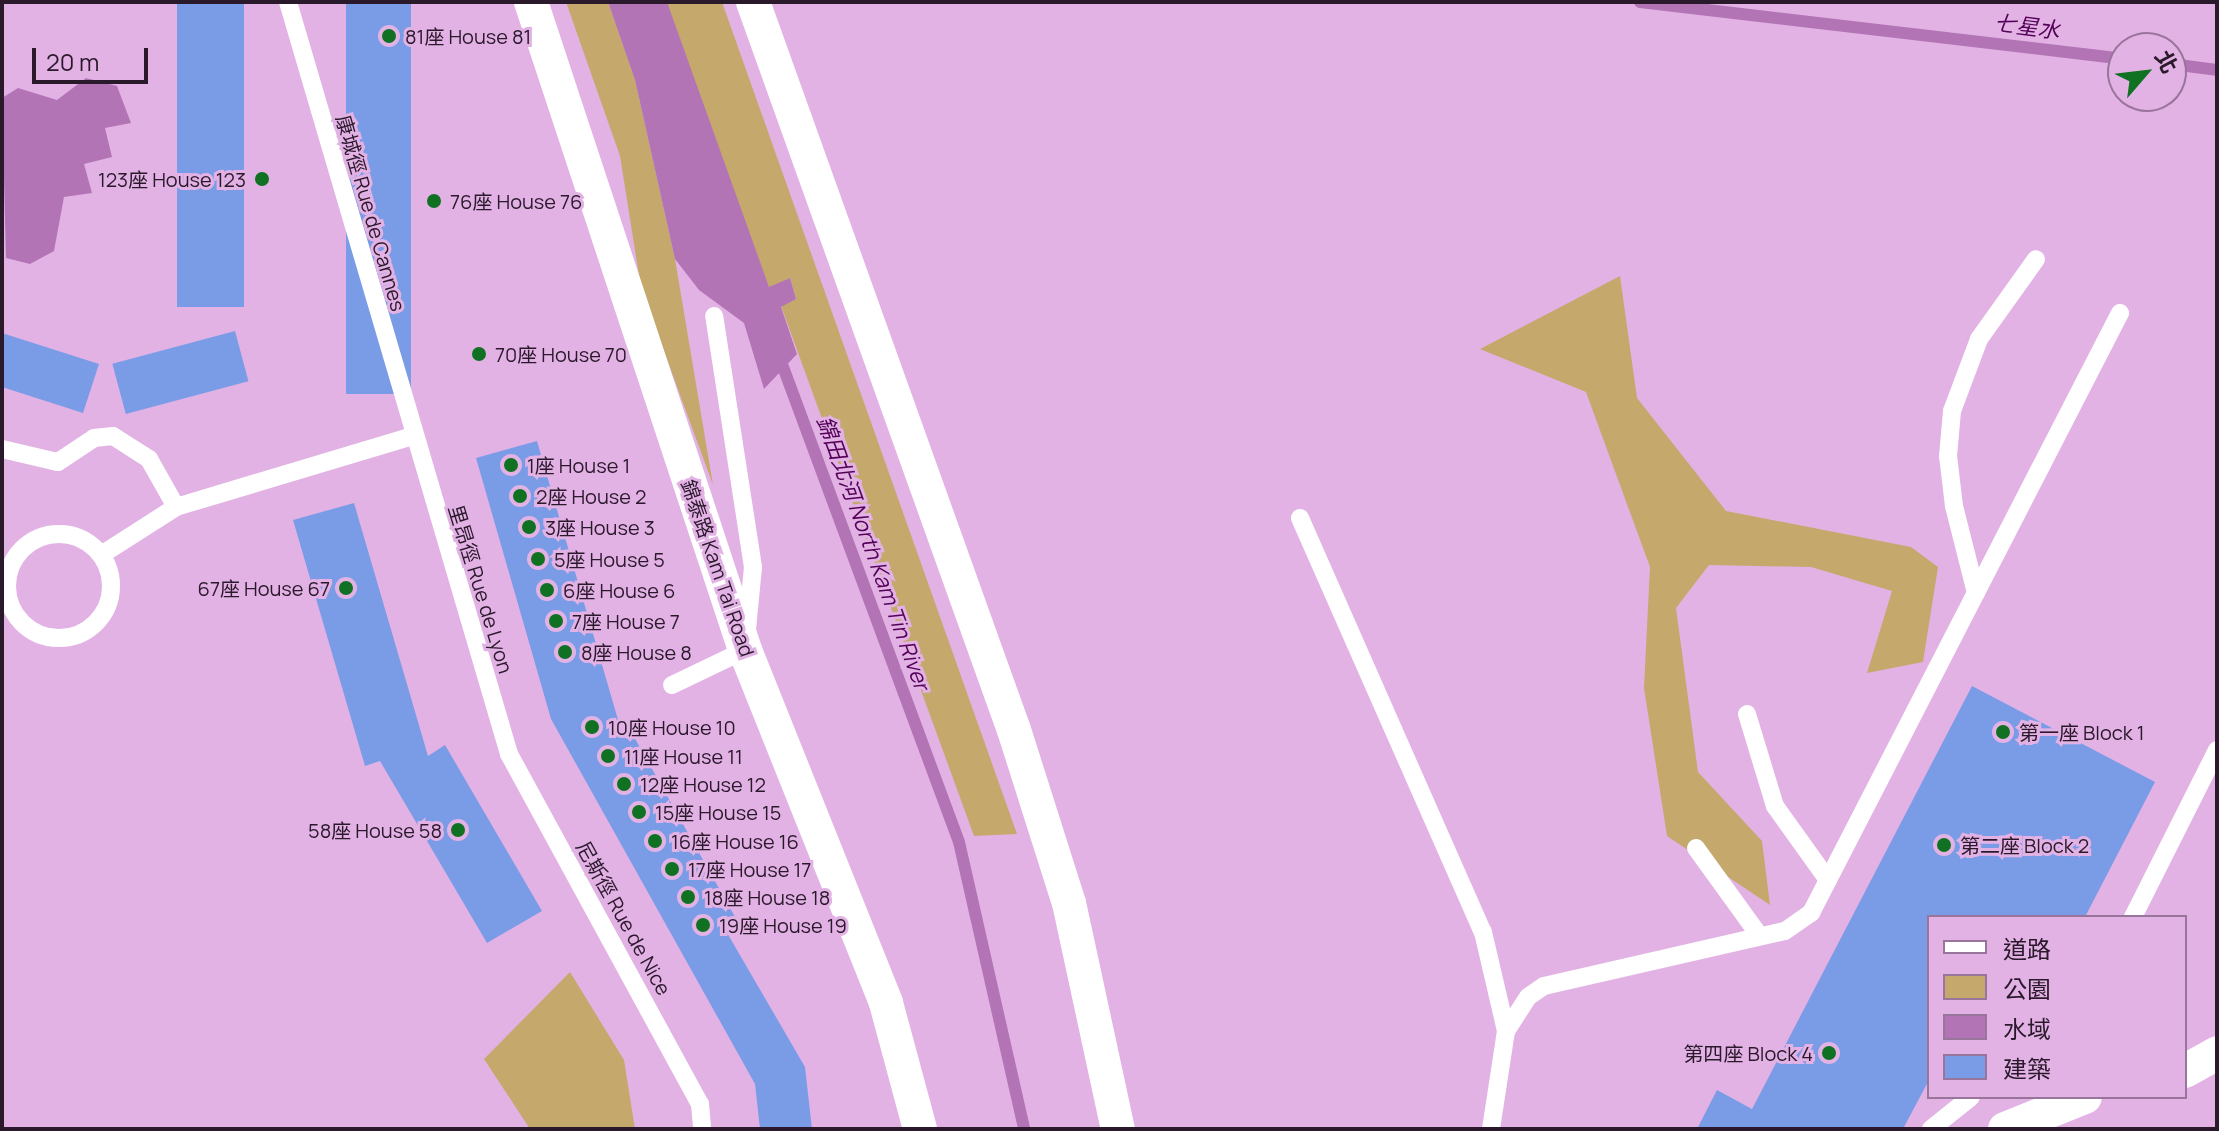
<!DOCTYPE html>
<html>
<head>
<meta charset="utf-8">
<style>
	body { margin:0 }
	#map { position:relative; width:2219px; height:1131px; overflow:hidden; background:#e3b2e5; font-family:Manrope,"Noto Sans TC",sans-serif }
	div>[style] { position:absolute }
	.green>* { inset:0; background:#c5a86c }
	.water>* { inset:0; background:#b274b5 }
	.stream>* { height:12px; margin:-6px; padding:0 6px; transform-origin:6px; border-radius:6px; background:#b274b5 }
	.building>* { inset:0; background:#7a9ce6; transform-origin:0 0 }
	.lane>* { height:18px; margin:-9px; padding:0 9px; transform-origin:9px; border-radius:9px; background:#fff }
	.lane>.ring { margin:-9px; padding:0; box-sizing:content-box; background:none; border:18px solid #fff; border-radius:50% }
	.street>* { height:34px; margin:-17px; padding:0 17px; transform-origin:17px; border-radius:17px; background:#fff }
	.dots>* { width:22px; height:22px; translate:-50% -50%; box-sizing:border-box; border:4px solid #e3b2e5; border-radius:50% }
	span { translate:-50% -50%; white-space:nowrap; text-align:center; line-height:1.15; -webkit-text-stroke:6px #e3b2e5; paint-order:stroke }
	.poi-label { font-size:20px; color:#2a182b }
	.left { translate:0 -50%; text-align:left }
	.right { translate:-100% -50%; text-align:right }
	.street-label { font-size:20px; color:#2a182b }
	.water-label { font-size:22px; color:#540259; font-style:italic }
	.frame { position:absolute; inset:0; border:4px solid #2a182b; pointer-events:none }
	.legend { position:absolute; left:1927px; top:915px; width:260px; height:184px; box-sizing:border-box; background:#e3b2e5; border:2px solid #99749b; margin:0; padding:10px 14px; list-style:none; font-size:24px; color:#2a182b }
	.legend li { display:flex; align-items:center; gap:16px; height:40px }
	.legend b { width:40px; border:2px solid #99749b }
	.north { position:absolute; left:2107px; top:32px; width:80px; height:80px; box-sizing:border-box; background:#e3b2e5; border:2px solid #99749b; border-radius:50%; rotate:62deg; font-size:22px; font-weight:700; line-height:32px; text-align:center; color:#2a182b }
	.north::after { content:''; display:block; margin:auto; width:28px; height:36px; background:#0f7121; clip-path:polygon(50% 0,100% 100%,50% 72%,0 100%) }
	.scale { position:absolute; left:32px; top:48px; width:116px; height:36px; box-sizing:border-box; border:4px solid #2a182b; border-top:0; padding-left:10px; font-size:24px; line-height:28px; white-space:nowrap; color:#2a182b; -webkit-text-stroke:6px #e3b2e5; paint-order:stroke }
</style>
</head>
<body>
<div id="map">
	<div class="green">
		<div style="clip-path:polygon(566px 2px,608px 2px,635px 80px,675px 259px,713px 485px,641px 288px,620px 156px)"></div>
		<div style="clip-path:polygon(665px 2px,722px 2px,1017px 834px,974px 836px,781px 306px,796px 299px,790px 278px,769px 288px)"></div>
		<div style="clip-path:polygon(1620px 276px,1637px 398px,1726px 511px,1911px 547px,1938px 567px,1923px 662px,1867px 673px,1892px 591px,1811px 567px,1709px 565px,1676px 608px,1698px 772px,1762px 841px,1770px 905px,1667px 836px,1644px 688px,1650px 567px,1586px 392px,1480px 349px)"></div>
		<div style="clip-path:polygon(570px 972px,624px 1060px,635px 1129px,530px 1129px,484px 1059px)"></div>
	</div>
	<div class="water">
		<div style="clip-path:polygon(608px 2px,667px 2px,769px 287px,790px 278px,796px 299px,781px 307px,797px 354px,764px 389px,744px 323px,699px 290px,675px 259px,635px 80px)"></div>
		<div style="clip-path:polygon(86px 78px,117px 86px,131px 123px,105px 128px,112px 157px,84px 164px,92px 193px,64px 197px,54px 251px,30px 264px,6px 258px,2px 98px,18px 88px,57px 100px)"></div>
	</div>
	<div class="stream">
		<div style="left:1640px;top:2px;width:486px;rotate:6.7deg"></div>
		<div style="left:2171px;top:64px;width:46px;rotate:7.4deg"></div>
		<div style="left:779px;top:356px;width:518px;rotate:69.68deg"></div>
		<div style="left:959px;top:842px;width:294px;rotate:77.2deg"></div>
	</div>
	<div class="building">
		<div style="left:177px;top:2px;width:67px;height:305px"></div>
		<div style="left:346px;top:2px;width:65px;height:392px"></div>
		<div style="left:235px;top:331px;width:52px;height:127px;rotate:75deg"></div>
		<div style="clip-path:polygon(2px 333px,99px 364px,83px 413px,2px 387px)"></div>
		<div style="clip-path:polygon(537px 441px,621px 730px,628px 726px,739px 924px,726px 931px,805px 1067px,812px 1129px,760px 1129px,755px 1084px,551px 719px,476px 458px)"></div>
		<div style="clip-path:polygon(354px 503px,428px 756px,445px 745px,542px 911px,487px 943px,380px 761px,365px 766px,293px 520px)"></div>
		<div style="clip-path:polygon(1972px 686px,2155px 782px,2085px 917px,1929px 917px,1929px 1080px,1903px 1129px,1697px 1129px,1717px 1090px,1752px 1109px)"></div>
	</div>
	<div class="lane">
		<div style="left:288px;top:2px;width:784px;rotate:73.62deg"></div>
		<div style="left:509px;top:754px;width:399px;rotate:61.4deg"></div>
		<div style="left:700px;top:1104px;width:25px;rotate:85deg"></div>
		<div style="left:2px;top:449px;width:57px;rotate:13.1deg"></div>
		<div style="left:58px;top:462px;width:43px;rotate:-33.7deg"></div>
		<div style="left:94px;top:438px;width:19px;rotate:-6deg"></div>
		<div style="left:113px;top:436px;width:43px;rotate:32.6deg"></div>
		<div style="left:149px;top:459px;width:55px;rotate:60.6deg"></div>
		<div style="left:1300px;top:518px;width:453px;rotate:66.2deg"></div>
		<div style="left:1483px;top:932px;width:102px;rotate:76.9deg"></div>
		<div class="ring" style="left:7px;top:534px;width:86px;height:86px"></div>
		<div style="left:101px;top:555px;width:89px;rotate:-32.6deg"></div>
		<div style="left:176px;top:507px;width:246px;rotate:-16.7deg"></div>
		<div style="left:1976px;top:593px;width:90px;rotate:-104.2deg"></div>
		<div style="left:1954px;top:506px;width:50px;rotate:-96.8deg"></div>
		<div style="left:1948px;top:456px;width:45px;rotate:-84.9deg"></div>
		<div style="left:1952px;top:411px;width:77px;rotate:-69.4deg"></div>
		<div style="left:1979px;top:339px;width:98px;rotate:-54.5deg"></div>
		<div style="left:672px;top:685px;width:81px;rotate:-25.6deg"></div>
		<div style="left:745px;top:650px;width:83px;rotate:-84.5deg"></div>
		<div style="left:753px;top:567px;width:254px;rotate:-98.8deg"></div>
		<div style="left:1747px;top:714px;width:96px;rotate:73.1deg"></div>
		<div style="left:1775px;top:806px;width:91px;rotate:54.4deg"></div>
		<div style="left:1696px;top:848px;width:107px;rotate:54.1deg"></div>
		<div style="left:2133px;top:917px;width:187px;rotate:-63.3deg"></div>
		<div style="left:1491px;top:1129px;width:99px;rotate:-81.3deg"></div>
		<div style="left:1506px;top:1031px;width:40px;rotate:-57.1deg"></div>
		<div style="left:1528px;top:997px;width:19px;rotate:-35deg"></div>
		<div style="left:1544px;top:986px;width:247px;rotate:-12.9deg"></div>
		<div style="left:1785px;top:931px;width:32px;rotate:-35deg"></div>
		<div style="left:1811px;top:913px;width:675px;rotate:-62.75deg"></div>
		<div style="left:1931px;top:1129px;width:51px;rotate:-38.7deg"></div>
	</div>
	<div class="street">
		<div style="left:531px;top:2px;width:682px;rotate:71.72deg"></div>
		<div style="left:745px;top:650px;width:380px;rotate:68.2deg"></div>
		<div style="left:886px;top:1003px;width:131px;rotate:74.9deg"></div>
		<div style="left:753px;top:2px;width:773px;rotate:70.28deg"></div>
		<div style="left:1014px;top:730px;width:182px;rotate:72.4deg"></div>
		<div style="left:1069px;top:903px;width:231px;rotate:77.8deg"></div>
		<div style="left:2185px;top:1071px;width:37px;rotate:-29deg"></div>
		<div style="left:2005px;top:1129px;width:86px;rotate:-21.8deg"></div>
	</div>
	<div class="dots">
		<div style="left:389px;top:36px;background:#0f7121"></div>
		<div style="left:262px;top:179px;background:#0f7121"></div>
		<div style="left:434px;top:201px;background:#0f7121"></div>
		<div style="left:479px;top:354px;background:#0f7121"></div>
		<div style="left:511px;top:465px;background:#0f7121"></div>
		<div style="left:520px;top:496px;background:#0f7121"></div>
		<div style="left:529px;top:527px;background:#0f7121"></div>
		<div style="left:538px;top:559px;background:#0f7121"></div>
		<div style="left:346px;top:588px;background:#0f7121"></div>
		<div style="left:547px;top:590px;background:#0f7121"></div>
		<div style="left:556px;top:621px;background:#0f7121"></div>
		<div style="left:565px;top:652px;background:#0f7121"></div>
		<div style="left:592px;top:727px;background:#0f7121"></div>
		<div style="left:2003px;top:732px;background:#0f7121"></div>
		<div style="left:608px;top:756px;background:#0f7121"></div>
		<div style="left:624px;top:784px;background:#0f7121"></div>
		<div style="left:639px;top:812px;background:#0f7121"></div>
		<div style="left:458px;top:830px;background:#0f7121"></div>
		<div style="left:655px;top:841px;background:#0f7121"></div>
		<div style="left:1944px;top:845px;background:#0f7121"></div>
		<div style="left:672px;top:869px;background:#0f7121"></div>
		<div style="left:688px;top:897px;background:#0f7121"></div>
		<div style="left:703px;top:925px;background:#0f7121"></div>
		<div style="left:1829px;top:1053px;background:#0f7121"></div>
	</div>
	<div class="poi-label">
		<span class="left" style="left:405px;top:36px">81座 House 81</span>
		<span class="right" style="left:246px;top:179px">123座 House 123</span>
		<span class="left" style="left:450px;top:201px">76座 House 76</span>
		<span class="left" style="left:495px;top:354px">70座 House 70</span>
		<span class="left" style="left:527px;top:465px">1座 House 1</span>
		<span class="left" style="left:536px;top:496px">2座 House 2</span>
		<span class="left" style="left:545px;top:527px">3座 House 3</span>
		<span class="left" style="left:554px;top:559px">5座 House 5</span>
		<span class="right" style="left:330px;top:588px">67座 House 67</span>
		<span class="left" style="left:563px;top:590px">6座 House 6</span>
		<span class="left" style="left:572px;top:621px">7座 House 7</span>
		<span class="left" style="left:581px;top:652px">8座 House 8</span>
		<span class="left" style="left:608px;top:727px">10座 House 10</span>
		<span class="left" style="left:2019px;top:732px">第一座 Block 1</span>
		<span class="left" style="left:624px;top:756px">11座 House 11</span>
		<span class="left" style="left:640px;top:784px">12座 House 12</span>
		<span class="left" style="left:655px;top:812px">15座 House 15</span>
		<span class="right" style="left:442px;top:830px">58座 House 58</span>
		<span class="left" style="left:671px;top:841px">16座 House 16</span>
		<span class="left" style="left:1960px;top:845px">第二座 Block 2</span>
		<span class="left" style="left:688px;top:869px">17座 House 17</span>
		<span class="left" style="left:704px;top:897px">18座 House 18</span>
		<span class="left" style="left:719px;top:925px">19座 House 19</span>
		<span class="right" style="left:1813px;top:1053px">第四座 Block 4</span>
	</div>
	<div class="street-label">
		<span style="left:371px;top:213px;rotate:74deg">康城徑 Rue de Cannes</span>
		<span style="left:718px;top:568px;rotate:71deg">錦泰路 Kam Tai Road</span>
		<span style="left:481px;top:589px;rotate:73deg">里昂徑 Rue de Lyon</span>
		<span style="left:624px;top:918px;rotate:61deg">尼斯徑 Rue de Nice</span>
	</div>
	<div class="water-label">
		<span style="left:2027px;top:27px;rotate:7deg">七星水</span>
		<span style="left:873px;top:553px;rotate:70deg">錦田北河 North Kam Tin River</span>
	</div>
	<div class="frame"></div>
	<ul class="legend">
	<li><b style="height:10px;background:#fff"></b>道路</li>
	<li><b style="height:22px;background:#c5a86c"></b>公園</li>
	<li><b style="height:22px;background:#b274b5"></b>水域</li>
	<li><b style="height:22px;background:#7a9ce6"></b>建築</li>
	</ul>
	<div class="north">北</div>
	<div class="scale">20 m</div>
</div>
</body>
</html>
